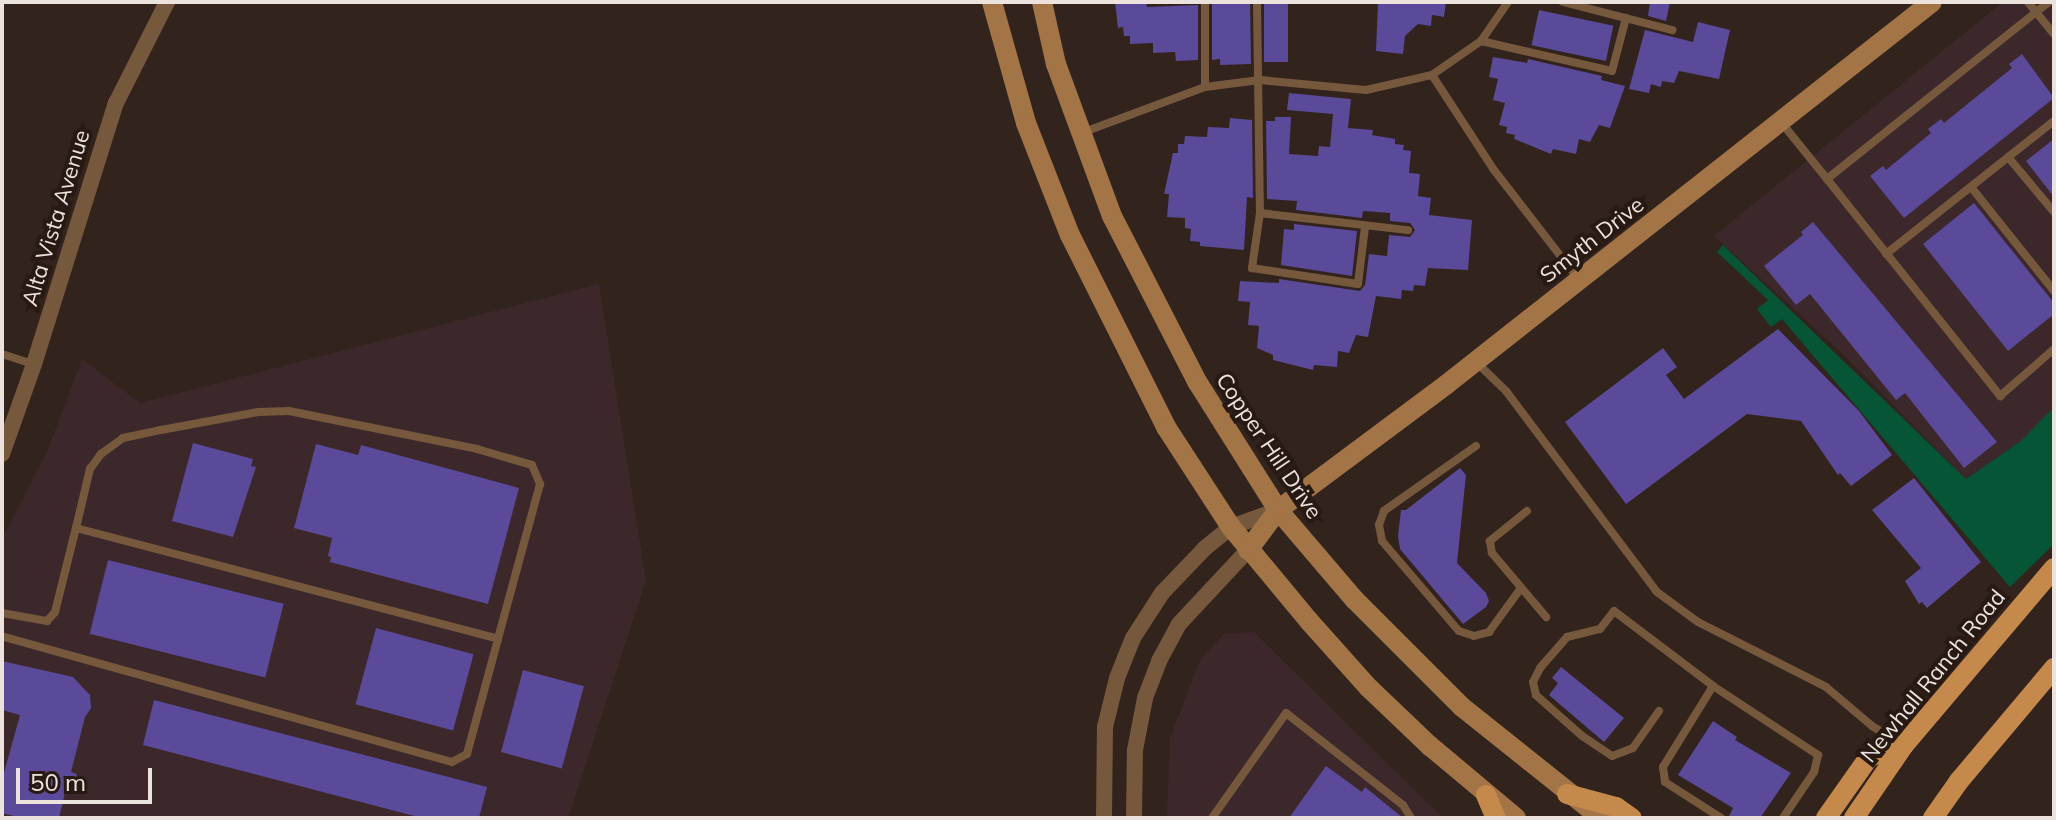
<!DOCTYPE html>
<html>
<head>
<meta charset="utf-8">
<style>
	body { margin:0 }
	#map { position:relative; width:2056px; height:820px; overflow:hidden; background:#32231d; font-family:Mulish,sans-serif }
	div>[style] { position:absolute }
	.industrial>* { inset:0; background:#3c282b }
	.green>* { inset:0; background:#065537 }
	.building>* { inset:0; background:#5b4999; transform-origin:0 0 }
	.lane>* { height:8px; margin:-4px; padding:0 4px; transform-origin:4px; border-radius:4px; background:#76593d }
	.street>* { height:16px; margin:-8px; padding:0 8px; transform-origin:8px; border-radius:8px; background:#76593d }
	.secondary>* { height:20px; margin:-10px; padding:0 10px; transform-origin:10px; border-radius:10px; background:#a27446 }
	.primary>* { height:20px; margin:-10px; padding:0 10px; transform-origin:10px; border-radius:10px; background:#c4894b }
	span { translate:-50% -50%; white-space:nowrap; text-align:center; line-height:1.15; -webkit-text-stroke:8px #281a13; paint-order:stroke }
	.street-label { font-size:22px; color:#ede3de }
	.frame { position:absolute; inset:0; border:4px solid #ede3de; pointer-events:none }
	.scale { position:absolute; left:16px; top:768px; width:136px; height:36px; box-sizing:border-box; border:4px solid #ede3de; border-top:0; padding-left:10px; font-size:24px; line-height:28px; white-space:nowrap; color:#ede3de; -webkit-text-stroke:6px #281a13; paint-order:stroke }
</style>
</head>
<body>
<div id="map">
	<div class="industrial">
		<div style="clip-path:polygon(2003px 2px,2054px 2px,2054px 407px,2021px 441px,1966px 479px,1843px 354px,1714px 236px)"></div>
		<div style="clip-path:polygon(599px 284px,646px 581px,568px 818px,2px 818px,2px 538px,47px 452px,82px 359px,140px 403px)"></div>
		<div style="clip-path:polygon(1254px 632px,1443px 818px,1167px 818px,1170px 738px,1200px 660px,1224px 634px)"></div>
	</div>
	<div class="green">
		<div style="clip-path:polygon(1723px 245px,1966px 479px,2021px 441px,2054px 407px,2054px 544px,2010px 587px,1782px 319px,1771px 327px,1757px 309px,1768px 300px,1717px 252px)"></div>
	</div>
	<div class="building">
		<div style="clip-path:polygon(1115px 2px,1146px 2px,1147px 7px,1198px 5px,1198px 60px,1176px 61px,1175px 52px,1153px 53px,1153px 43px,1130px 44px,1130px 36px,1124px 36px,1123px 27px,1118px 28px)"></div>
		<div style="clip-path:polygon(1216px 2px,1250px 2px,1251px 64px,1220px 65px,1220px 59px,1212px 60px,1212px 4px)"></div>
		<div style="left:1264px;top:2px;width:24px;height:60px"></div>
		<div style="clip-path:polygon(1378px 2px,1446px 2px,1444px 17px,1432px 15px,1431px 26px,1418px 24px,1405px 36px,1403px 54px,1376px 51px)"></div>
		<div style="clip-path:polygon(1650px 2px,1670px 2px,1666px 21px,1648px 16px)"></div>
		<div style="left:1539px;top:10px;width:76px;height:36px;rotate:12deg"></div>
		<div style="clip-path:polygon(1698px 22px,1730px 30px,1719px 79px,1679px 71px,1674px 83px,1662px 81px,1661px 87px,1651px 84px,1649px 93px,1629px 89px,1645px 30px,1693px 42px)"></div>
		<div style="clip-path:polygon(2022px 54px,2054px 98px,1904px 218px,1870px 176px,1883px 166px,1886px 170px,1931px 133px,1928px 129px,1941px 119px,1944px 123px,2012px 68px,2009px 64px)"></div>
		<div style="clip-path:polygon(1493px 57px,1527px 63px,1528px 59px,1602px 76px,1601px 80px,1625px 86px,1610px 128px,1599px 125px,1590px 142px,1579px 139px,1576px 154px,1553px 149px,1551px 154px,1514px 139px,1515px 135px,1506px 133px,1507px 127px,1499px 125px,1505px 103px,1493px 100px,1498px 79px,1489px 77px)"></div>
		<div style="clip-path:polygon(1289px 93px,1351px 99px,1348px 128px,1373px 130px,1372px 135px,1395px 139px,1395px 144px,1404px 145px,1403px 150px,1411px 151px,1409px 173px,1420px 174px,1418px 196px,1431px 198px,1429px 215px,1472px 220px,1468px 270px,1428px 268px,1425px 286px,1414px 285px,1413px 291px,1402px 290px,1401px 299px,1376px 296px,1368px 337px,1356px 335px,1349px 353px,1338px 351px,1337px 367px,1314px 365px,1313px 370px,1273px 360px,1273px 355px,1257px 348px,1259px 326px,1248px 325px,1250px 302px,1238px 301px,1240px 281px,1279px 283px,1279px 279px,1360px 291px,1365px 285px,1369px 254px,1387px 256px,1389px 235px,1410px 237px,1415px 230px,1410px 223px,1390px 221px,1390px 213px,1363px 211px,1362px 218px,1296px 210px,1297px 201px,1267px 199px,1266px 121px,1275px 121px,1275px 117px,1291px 117px,1289px 154px,1318px 156px,1319px 146px,1330px 147px,1333px 114px,1287px 110px)"></div>
		<div style="clip-path:polygon(1230px 118px,1252px 120px,1253px 198px,1247px 197px,1244px 250px,1200px 246px,1200px 242px,1190px 241px,1191px 229px,1185px 228px,1185px 218px,1167px 217px,1169px 194px,1164px 194px,1173px 153px,1178px 153px,1178px 144px,1184px 144px,1185px 136px,1207px 137px,1208px 127px,1229px 128px)"></div>
		<div style="clip-path:polygon(2054px 139px,2054px 197px,2026px 161px)"></div>
		<div style="clip-path:polygon(1974px 203px,2054px 303px,2054px 314px,2008px 351px,1923px 244px)"></div>
		<div style="clip-path:polygon(1813px 222px,1997px 442px,1964px 468px,1905px 393px,1896px 400px,1810px 294px,1796px 305px,1764px 266px,1803px 235px,1801px 232px)"></div>
		<div style="clip-path:polygon(1294px 224px,1357px 231px,1352px 276px,1281px 265px,1284px 229px,1294px 230px)"></div>
		<div style="clip-path:polygon(1778px 329px,1859px 411px,1892px 455px,1851px 486px,1840px 473px,1838px 475px,1801px 421px,1747px 414px,1626px 504px,1565px 422px,1663px 348px,1677px 367px,1666px 375px,1684px 399px)"></div>
		<div style="clip-path:polygon(193px 443px,253px 459px,251px 466px,256px 467px,233px 537px,172px 521px)"></div>
		<div style="clip-path:polygon(316px 444px,358px 455px,361px 445px,519px 488px,488px 604px,330px 562px,331px 557px,328px 556px,332px 538px,294px 528px)"></div>
		<div style="clip-path:polygon(1460px 468px,1466px 475px,1457px 563px,1486px 593px,1489px 601px,1486px 607px,1463px 624px,1400px 549px,1398px 536px,1401px 510px,1406px 510px)"></div>
		<div style="clip-path:polygon(1914px 478px,1981px 562px,1927px 608px,1922px 602px,1919px 604px,1905px 581px,1921px 568px,1872px 510px)"></div>
		<div style="left:108px;top:560px;width:181px;height:76px;rotate:14deg"></div>
		<div style="left:376px;top:628px;width:101px;height:79px;rotate:15deg"></div>
		<div style="clip-path:polygon(2px 661px,73px 677px,90px 695px,91px 708px,85px 717px,71px 772px,77px 774px,73px 790px,66px 788px,59px 818px,21px 818px,2px 813px,2px 780px,20px 715px,2px 710px)"></div>
		<div style="clip-path:polygon(1561px 667px,1624px 718px,1604px 742px,1549px 695px,1558px 683px,1552px 678px)"></div>
		<div style="left:523px;top:670px;width:63px;height:85px;rotate:15deg"></div>
		<div style="clip-path:polygon(154px 700px,487px 787px,479px 818px,422px 818px,143px 745px)"></div>
		<div style="clip-path:polygon(1713px 721px,1737px 737px,1735px 740px,1791px 773px,1760px 818px,1728px 818px,1733px 808px,1678px 775px)"></div>
		<div style="clip-path:polygon(1326px 766px,1362px 792px,1365px 787px,1403px 818px,1289px 818px)"></div>
	</div>
	<div class="lane">
		<div style="left:1257px;top:2px;width:211px;rotate:89.2deg"></div>
		<div style="left:1260px;top:213px;width:56px;rotate:98.3deg"></div>
		<div style="left:1252px;top:268px;width:107px;rotate:8.6deg"></div>
		<div style="left:1358px;top:284px;width:57px;rotate:-83deg"></div>
		<div style="left:1563px;top:2px;width:113px;rotate:14.4deg"></div>
		<div style="left:2049px;top:2px;width:16px;rotate:142deg"></div>
		<div style="left:2036px;top:12px;width:28px;rotate:51deg"></div>
		<div style="left:1481px;top:41px;width:134px;rotate:12.9deg"></div>
		<div style="left:1612px;top:71px;width:55px;rotate:-75.2deg"></div>
		<div style="left:1432px;top:75px;width:113px;rotate:56.9deg"></div>
		<div style="left:1494px;top:170px;width:139px;rotate:52.3deg"></div>
		<div style="left:1205px;top:87px;width:85px;rotate:-90deg"></div>
		<div style="left:1781px;top:122px;width:73px;rotate:51.1deg"></div>
		<div style="left:1827px;top:179px;width:268px;rotate:-38.6deg"></div>
		<div style="left:2036px;top:12px;width:13px;rotate:-129deg"></div>
		<div style="left:1084px;top:132px;width:129px;rotate:-20.4deg"></div>
		<div style="left:1205px;top:87px;width:55px;rotate:-7.3deg"></div>
		<div style="left:1260px;top:80px;width:106px;rotate:5.4deg"></div>
		<div style="left:1366px;top:90px;width:68px;rotate:-12.8deg"></div>
		<div style="left:1432px;top:75px;width:60px;rotate:-34.8deg"></div>
		<div style="left:1481px;top:41px;width:47px;rotate:-55.3deg"></div>
		<div style="left:2008px;top:157px;width:72px;rotate:50.1deg"></div>
		<div style="left:1827px;top:179px;width:278px;rotate:51.4deg"></div>
		<div style="left:2000px;top:396px;width:72px;rotate:-41deg"></div>
		<div style="left:1971px;top:187px;width:133px;rotate:51.4deg"></div>
		<div style="left:1260px;top:213px;width:149px;rotate:6.6deg"></div>
		<div style="left:1886px;top:254px;width:214px;rotate:-38.4deg"></div>
		<div style="left:2px;top:354px;width:33px;rotate:18deg"></div>
		<div style="left:1476px;top:362px;width:42px;rotate:44deg"></div>
		<div style="left:1506px;top:391px;width:251px;rotate:53.1deg"></div>
		<div style="left:1657px;top:592px;width:51px;rotate:36.2deg"></div>
		<div style="left:1698px;top:622px;width:144px;rotate:26.9deg"></div>
		<div style="left:1826px;top:687px;width:60px;rotate:40.3deg"></div>
		<div style="left:1872px;top:726px;width:35px;rotate:31deg"></div>
		<div style="left:1476px;top:446px;width:113px;rotate:144.8deg"></div>
		<div style="left:1384px;top:511px;width:15px;rotate:110deg"></div>
		<div style="left:1379px;top:525px;width:16px;rotate:79deg"></div>
		<div style="left:1382px;top:541px;width:118px;rotate:49.5deg"></div>
		<div style="left:1459px;top:631px;width:16px;rotate:18deg"></div>
		<div style="left:1474px;top:636px;width:16px;rotate:-15deg"></div>
		<div style="left:1489px;top:632px;width:54px;rotate:-54deg"></div>
		<div style="left:1527px;top:511px;width:48px;rotate:141deg"></div>
		<div style="left:1490px;top:541px;width:12px;rotate:81deg"></div>
		<div style="left:1492px;top:553px;width:84px;rotate:49.8deg"></div>
		<div style="left:76px;top:528px;width:61px;rotate:-76.7deg"></div>
		<div style="left:90px;top:469px;width:19px;rotate:-54deg"></div>
		<div style="left:101px;top:454px;width:27px;rotate:-36deg"></div>
		<div style="left:123px;top:438px;width:39px;rotate:-12deg"></div>
		<div style="left:161px;top:430px;width:99px;rotate:-10.5deg"></div>
		<div style="left:258px;top:412px;width:31px;rotate:-2deg"></div>
		<div style="left:289px;top:411px;width:192px;rotate:11.4deg"></div>
		<div style="left:477px;top:449px;width:57px;rotate:16.2deg"></div>
		<div style="left:532px;top:465px;width:21px;rotate:67deg"></div>
		<div style="left:540px;top:484px;width:161px;rotate:105.2deg"></div>
		<div style="left:2px;top:613px;width:46px;rotate:10.1deg"></div>
		<div style="left:47px;top:621px;width:12px;rotate:-48deg"></div>
		<div style="left:55px;top:612px;width:87px;rotate:-76deg"></div>
		<div style="left:76px;top:528px;width:436px;rotate:14.7deg"></div>
		<div style="left:498px;top:639px;width:119px;rotate:105.1deg"></div>
		<div style="left:467px;top:754px;width:17px;rotate:152deg"></div>
		<div style="left:452px;top:762px;width:467px;rotate:-164.4deg"></div>
		<div style="left:1713px;top:686px;width:95px;rotate:121.7deg"></div>
		<div style="left:1663px;top:767px;width:15px;rotate:82deg"></div>
		<div style="left:1665px;top:782px;width:67px;rotate:32.7deg"></div>
		<div style="left:1659px;top:711px;width:45px;rotate:125.1deg"></div>
		<div style="left:1633px;top:748px;width:22px;rotate:159deg"></div>
		<div style="left:1612px;top:756px;width:37px;rotate:-146deg"></div>
		<div style="left:1581px;top:735px;width:60px;rotate:-138.4deg"></div>
		<div style="left:1536px;top:695px;width:13px;rotate:-103deg"></div>
		<div style="left:1533px;top:682px;width:16px;rotate:-63deg"></div>
		<div style="left:1540px;top:668px;width:41px;rotate:-48.9deg"></div>
		<div style="left:1567px;top:637px;width:34px;rotate:-14deg"></div>
		<div style="left:1600px;top:629px;width:23px;rotate:-52deg"></div>
		<div style="left:1614px;top:611px;width:124px;rotate:37.1deg"></div>
		<div style="left:1713px;top:686px;width:126px;rotate:33.3deg"></div>
		<div style="left:1818px;top:755px;width:17px;rotate:103deg"></div>
		<div style="left:1814px;top:772px;width:55px;rotate:124deg"></div>
		<div style="left:1212px;top:818px;width:128px;rotate:-54.8deg"></div>
		<div style="left:1286px;top:713px;width:149px;rotate:38.2deg"></div>
		<div style="left:1403px;top:805px;width:15px;rotate:58deg"></div>
	</div>
	<div class="street">
		<div style="left:2px;top:454px;width:96px;rotate:-70.4deg"></div>
		<div style="left:34px;top:364px;width:274px;rotate:-72.6deg"></div>
		<div style="left:116px;top:103px;width:113px;rotate:-63.2deg"></div>
		<div style="left:1104px;top:818px;width:91px;rotate:-89.4deg"></div>
		<div style="left:1105px;top:727px;width:50px;rotate:-76.2deg"></div>
		<div style="left:1117px;top:678px;width:43px;rotate:-68.2deg"></div>
		<div style="left:1133px;top:638px;width:54px;rotate:-57.2deg"></div>
		<div style="left:1162px;top:593px;width:62px;rotate:-46.3deg"></div>
		<div style="left:1205px;top:548px;width:33px;rotate:-39deg"></div>
		<div style="left:1231px;top:527px;width:50px;rotate:-19.9deg"></div>
		<div style="left:1134px;top:818px;width:68px;rotate:-89.2deg"></div>
		<div style="left:1135px;top:750px;width:53px;rotate:-79.1deg"></div>
		<div style="left:1145px;top:698px;width:40px;rotate:-69deg"></div>
		<div style="left:1159px;top:661px;width:42px;rotate:-61.6deg"></div>
		<div style="left:1179px;top:624px;width:101px;rotate:-47deg"></div>
	</div>
	<div class="secondary">
		<div style="left:992px;top:2px;width:126px;rotate:74.3deg"></div>
		<div style="left:1026px;top:123px;width:120px;rotate:68.6deg"></div>
		<div style="left:1070px;top:235px;width:215px;rotate:63.4deg"></div>
		<div style="left:1166px;top:427px;width:119px;rotate:57deg"></div>
		<div style="left:1231px;top:527px;width:122px;rotate:50.3deg"></div>
		<div style="left:1309px;top:621px;width:90px;rotate:48.2deg"></div>
		<div style="left:1369px;top:688px;width:84px;rotate:43.6deg"></div>
		<div style="left:1430px;top:746px;width:112px;rotate:39.9deg"></div>
		<div style="left:1042px;top:2px;width:64px;rotate:77.3deg"></div>
		<div style="left:1056px;top:64px;width:162px;rotate:69.8deg"></div>
		<div style="left:1112px;top:216px;width:188px;rotate:62.8deg"></div>
		<div style="left:1198px;top:383px;width:150px;rotate:57.8deg"></div>
		<div style="left:1278px;top:510px;width:118px;rotate:49.5deg"></div>
		<div style="left:1355px;top:600px;width:151px;rotate:45deg"></div>
		<div style="left:1462px;top:707px;width:178px;rotate:38.6deg"></div>
		<div style="left:1248px;top:550px;width:50px;rotate:-53.1deg"></div>
		<div style="left:1278px;top:510px;width:211px;rotate:-36.7deg"></div>
		<div style="left:1447px;top:384px;width:617px;rotate:-38.22deg"></div>
	</div>
	<div class="primary">
		<div style="left:1567px;top:794px;width:51px;rotate:14.9deg"></div>
		<div style="left:1616px;top:807px;width:19px;rotate:35deg"></div>
		<div style="left:1486px;top:795px;width:25px;rotate:67deg"></div>
		<div style="left:1826px;top:818px;width:75px;rotate:-54.8deg"></div>
		<div style="left:1869px;top:757px;width:37px;rotate:-19deg"></div>
		<div style="left:1854px;top:818px;width:88px;rotate:-55.6deg"></div>
		<div style="left:1904px;top:745px;width:232px;rotate:-49.7deg"></div>
		<div style="left:1933px;top:818px;width:45px;rotate:-54.9deg"></div>
		<div style="left:1959px;top:781px;width:148px;rotate:-49.9deg"></div>
	</div>
	<div class="street-label">
		<span style="left:56px;top:218px;rotate:-73deg">Alta Vista Avenue</span>
		<span style="left:1592px;top:240px;rotate:-38deg">Smyth Drive</span>
		<span style="left:1269px;top:446px;rotate:56deg">Copper Hill Drive</span>
		<span style="left:1933px;top:676px;rotate:-51deg">Newhall Ranch Road</span>
	</div>
	<div class="frame"></div>
	<div class="scale">50 m</div>
</div>
</body>
</html>
